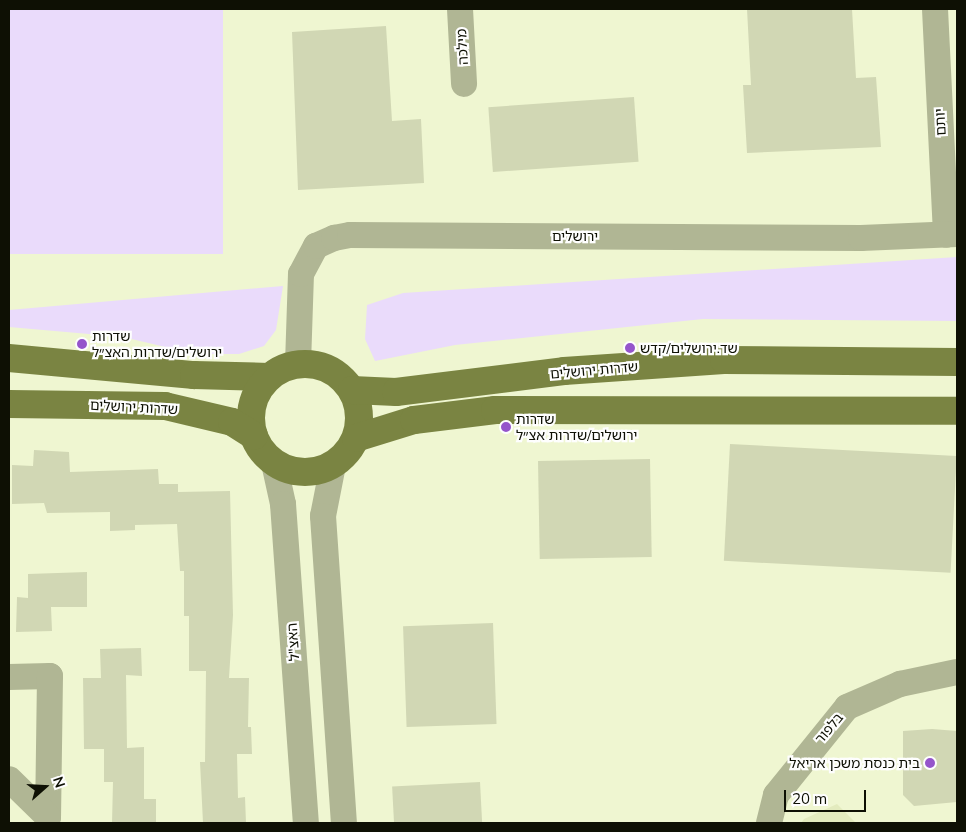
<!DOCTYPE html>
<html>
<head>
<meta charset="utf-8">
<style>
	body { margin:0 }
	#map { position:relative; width:966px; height:832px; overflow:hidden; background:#eff6d1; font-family:Mulish,"Noto Sans Hebrew",sans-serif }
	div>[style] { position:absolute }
	.built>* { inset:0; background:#e3ebbe }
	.green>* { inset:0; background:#eadbfb; transform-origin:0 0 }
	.building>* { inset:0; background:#d1d7b4; transform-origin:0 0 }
	.minor>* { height:26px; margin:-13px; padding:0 13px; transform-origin:13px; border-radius:13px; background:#b0b694 }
	.major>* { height:28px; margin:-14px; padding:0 14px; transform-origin:14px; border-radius:14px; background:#7a8442 }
	.major>.ring { margin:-14px; padding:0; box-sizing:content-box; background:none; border:28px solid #7a8442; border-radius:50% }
	.dots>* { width:14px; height:14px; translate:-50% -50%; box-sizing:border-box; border:2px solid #fefefe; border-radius:50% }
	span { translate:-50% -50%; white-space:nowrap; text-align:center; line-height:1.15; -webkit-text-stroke:4.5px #fefefe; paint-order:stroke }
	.street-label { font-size:14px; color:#0e1004 }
	.poi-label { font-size:14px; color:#0e1004 }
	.left { translate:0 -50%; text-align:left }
	.right { translate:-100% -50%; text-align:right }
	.frame { position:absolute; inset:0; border:10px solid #0e1004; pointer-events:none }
	.north { position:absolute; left:20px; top:762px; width:50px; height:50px; -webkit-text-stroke:4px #fefefe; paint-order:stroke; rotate:71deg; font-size:14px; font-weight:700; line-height:20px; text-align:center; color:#0e1004 }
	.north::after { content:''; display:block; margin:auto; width:18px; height:22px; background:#0e1004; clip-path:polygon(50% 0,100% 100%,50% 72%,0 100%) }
	.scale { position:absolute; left:784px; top:790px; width:82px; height:22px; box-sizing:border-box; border:2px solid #0e1004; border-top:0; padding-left:6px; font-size:15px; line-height:18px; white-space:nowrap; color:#0e1004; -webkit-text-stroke:4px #fefefe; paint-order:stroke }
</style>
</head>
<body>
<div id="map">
	<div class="built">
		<div style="clip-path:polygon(837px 804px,856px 823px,801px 823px,804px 819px)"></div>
	</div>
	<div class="green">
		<div style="left:9px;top:9px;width:214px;height:245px"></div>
		<div style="clip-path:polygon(957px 257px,957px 321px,703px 319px,455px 345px,375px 361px,365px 339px,367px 305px,403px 293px)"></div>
		<div style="clip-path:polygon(283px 286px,276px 330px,264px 346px,239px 354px,195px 354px,123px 337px,9px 327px,9px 310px)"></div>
	</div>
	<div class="building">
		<div style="clip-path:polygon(747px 9px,852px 9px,856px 78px,876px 77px,881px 147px,747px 153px,743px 85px,751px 85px)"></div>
		<div style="clip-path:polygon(386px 26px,392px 121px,421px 119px,424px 183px,298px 190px,292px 32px)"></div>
		<div style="left:634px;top:97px;width:65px;height:146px;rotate:86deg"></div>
		<div style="left:730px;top:444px;width:227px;height:117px;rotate:3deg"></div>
		<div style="clip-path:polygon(34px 450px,69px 452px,70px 472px,158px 469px,159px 484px,178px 484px,178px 492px,230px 491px,233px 615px,229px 678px,249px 678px,248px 727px,251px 727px,252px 754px,237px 754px,238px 798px,245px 797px,246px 823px,203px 823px,200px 762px,205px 762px,206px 671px,189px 671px,189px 616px,184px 616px,184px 571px,180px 571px,177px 524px,135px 525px,135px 530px,110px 531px,110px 512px,47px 513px,44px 503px,12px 504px,12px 465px,33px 466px)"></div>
		<div style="left:650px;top:459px;width:98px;height:112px;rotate:89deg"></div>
		<div style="clip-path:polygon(87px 572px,87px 607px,51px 607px,52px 631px,16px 632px,17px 597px,28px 598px,28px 574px)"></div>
		<div style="left:493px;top:623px;width:101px;height:90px;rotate:88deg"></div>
		<div style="clip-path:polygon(141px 648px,142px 676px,126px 675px,127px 748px,144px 747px,144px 799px,156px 799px,156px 823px,112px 823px,113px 782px,104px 782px,104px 749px,84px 749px,83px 678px,101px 678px,100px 649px)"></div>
		<div style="clip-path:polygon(932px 729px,957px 731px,957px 802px,914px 806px,903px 795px,903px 731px)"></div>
		<div style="left:480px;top:782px;width:41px;height:88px;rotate:87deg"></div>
	</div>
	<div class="minor">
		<div style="left:460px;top:9px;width:75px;rotate:86.9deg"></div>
		<div style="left:935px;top:9px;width:226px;rotate:87.2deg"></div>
		<div style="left:298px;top:364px;width:90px;rotate:-88.1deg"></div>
		<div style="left:301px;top:274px;width:32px;rotate:-62deg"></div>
		<div style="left:316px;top:246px;width:20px;rotate:-24deg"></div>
		<div style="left:334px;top:238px;width:16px;rotate:-11deg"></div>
		<div style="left:350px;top:235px;width:511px;rotate:0.34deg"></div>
		<div style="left:861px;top:238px;width:96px;rotate:-2.4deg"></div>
		<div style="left:274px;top:463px;width:42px;rotate:77.6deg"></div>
		<div style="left:283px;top:504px;width:320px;rotate:85.9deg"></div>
		<div style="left:333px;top:465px;width:52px;rotate:101.1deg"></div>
		<div style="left:323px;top:516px;width:308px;rotate:86.1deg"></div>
		<div style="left:9px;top:677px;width:41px;rotate:-1.4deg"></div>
		<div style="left:50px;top:676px;width:141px;rotate:90.8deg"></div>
		<div style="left:48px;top:817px;width:54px;rotate:-135.7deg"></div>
		<div style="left:769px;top:823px;width:29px;rotate:-76deg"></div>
		<div style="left:776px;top:795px;width:113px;rotate:-51.1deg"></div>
		<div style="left:847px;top:707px;width:58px;rotate:-23.5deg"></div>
		<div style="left:900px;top:684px;width:58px;rotate:-11.9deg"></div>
	</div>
	<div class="major">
		<div style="left:9px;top:358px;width:186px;rotate:5.3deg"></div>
		<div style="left:194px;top:375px;width:75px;rotate:1.5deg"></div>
		<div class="ring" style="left:251px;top:364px;width:80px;height:80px"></div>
		<div style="left:352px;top:390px;width:44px;rotate:2.6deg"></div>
		<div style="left:396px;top:392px;width:169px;rotate:-7.1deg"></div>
		<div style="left:564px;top:371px;width:160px;rotate:-3.9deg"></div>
		<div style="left:724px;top:360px;width:233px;rotate:0.5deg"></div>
		<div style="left:9px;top:404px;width:156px;rotate:0.7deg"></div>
		<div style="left:165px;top:406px;width:69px;rotate:13.4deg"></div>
		<div style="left:232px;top:422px;width:26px;rotate:32deg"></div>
		<div style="left:356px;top:438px;width:61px;rotate:-17.2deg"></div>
		<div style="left:414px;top:420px;width:82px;rotate:-7deg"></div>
		<div style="left:495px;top:410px;width:462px;rotate:0.1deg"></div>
	</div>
	<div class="dots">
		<div style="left:82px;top:344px;background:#9555cb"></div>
		<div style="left:630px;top:348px;background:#9555cb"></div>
		<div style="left:506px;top:427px;background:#9555cb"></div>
		<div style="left:930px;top:763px;background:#9555cb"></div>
	</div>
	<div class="street-label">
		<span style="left:462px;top:47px;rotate:-93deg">מילכה</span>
		<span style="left:940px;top:122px;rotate:-93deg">יותם</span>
		<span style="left:575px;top:236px">ירושלים</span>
		<span style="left:594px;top:370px;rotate:-5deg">שדרות ירושלים</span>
		<span style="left:134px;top:407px;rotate:3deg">שדרות ירושלים</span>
		<span style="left:293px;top:642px;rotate:-94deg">האצ"ל</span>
		<span style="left:829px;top:728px;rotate:-50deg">בלפור</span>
	</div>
	<div class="poi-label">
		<span class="left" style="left:92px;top:344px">שדרות<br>ירושלים/שדרות האצ״ל</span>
		<span class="left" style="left:640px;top:348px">שד.ירושלים/קדש</span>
		<span class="left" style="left:516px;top:427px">שדרות<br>ירושלים/שדרות אצ״ל</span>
		<span class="right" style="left:920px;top:763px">בית כנסת משכן אריאל</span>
	</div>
	<div class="frame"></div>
	<div class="north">N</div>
	<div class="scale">20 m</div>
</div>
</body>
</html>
